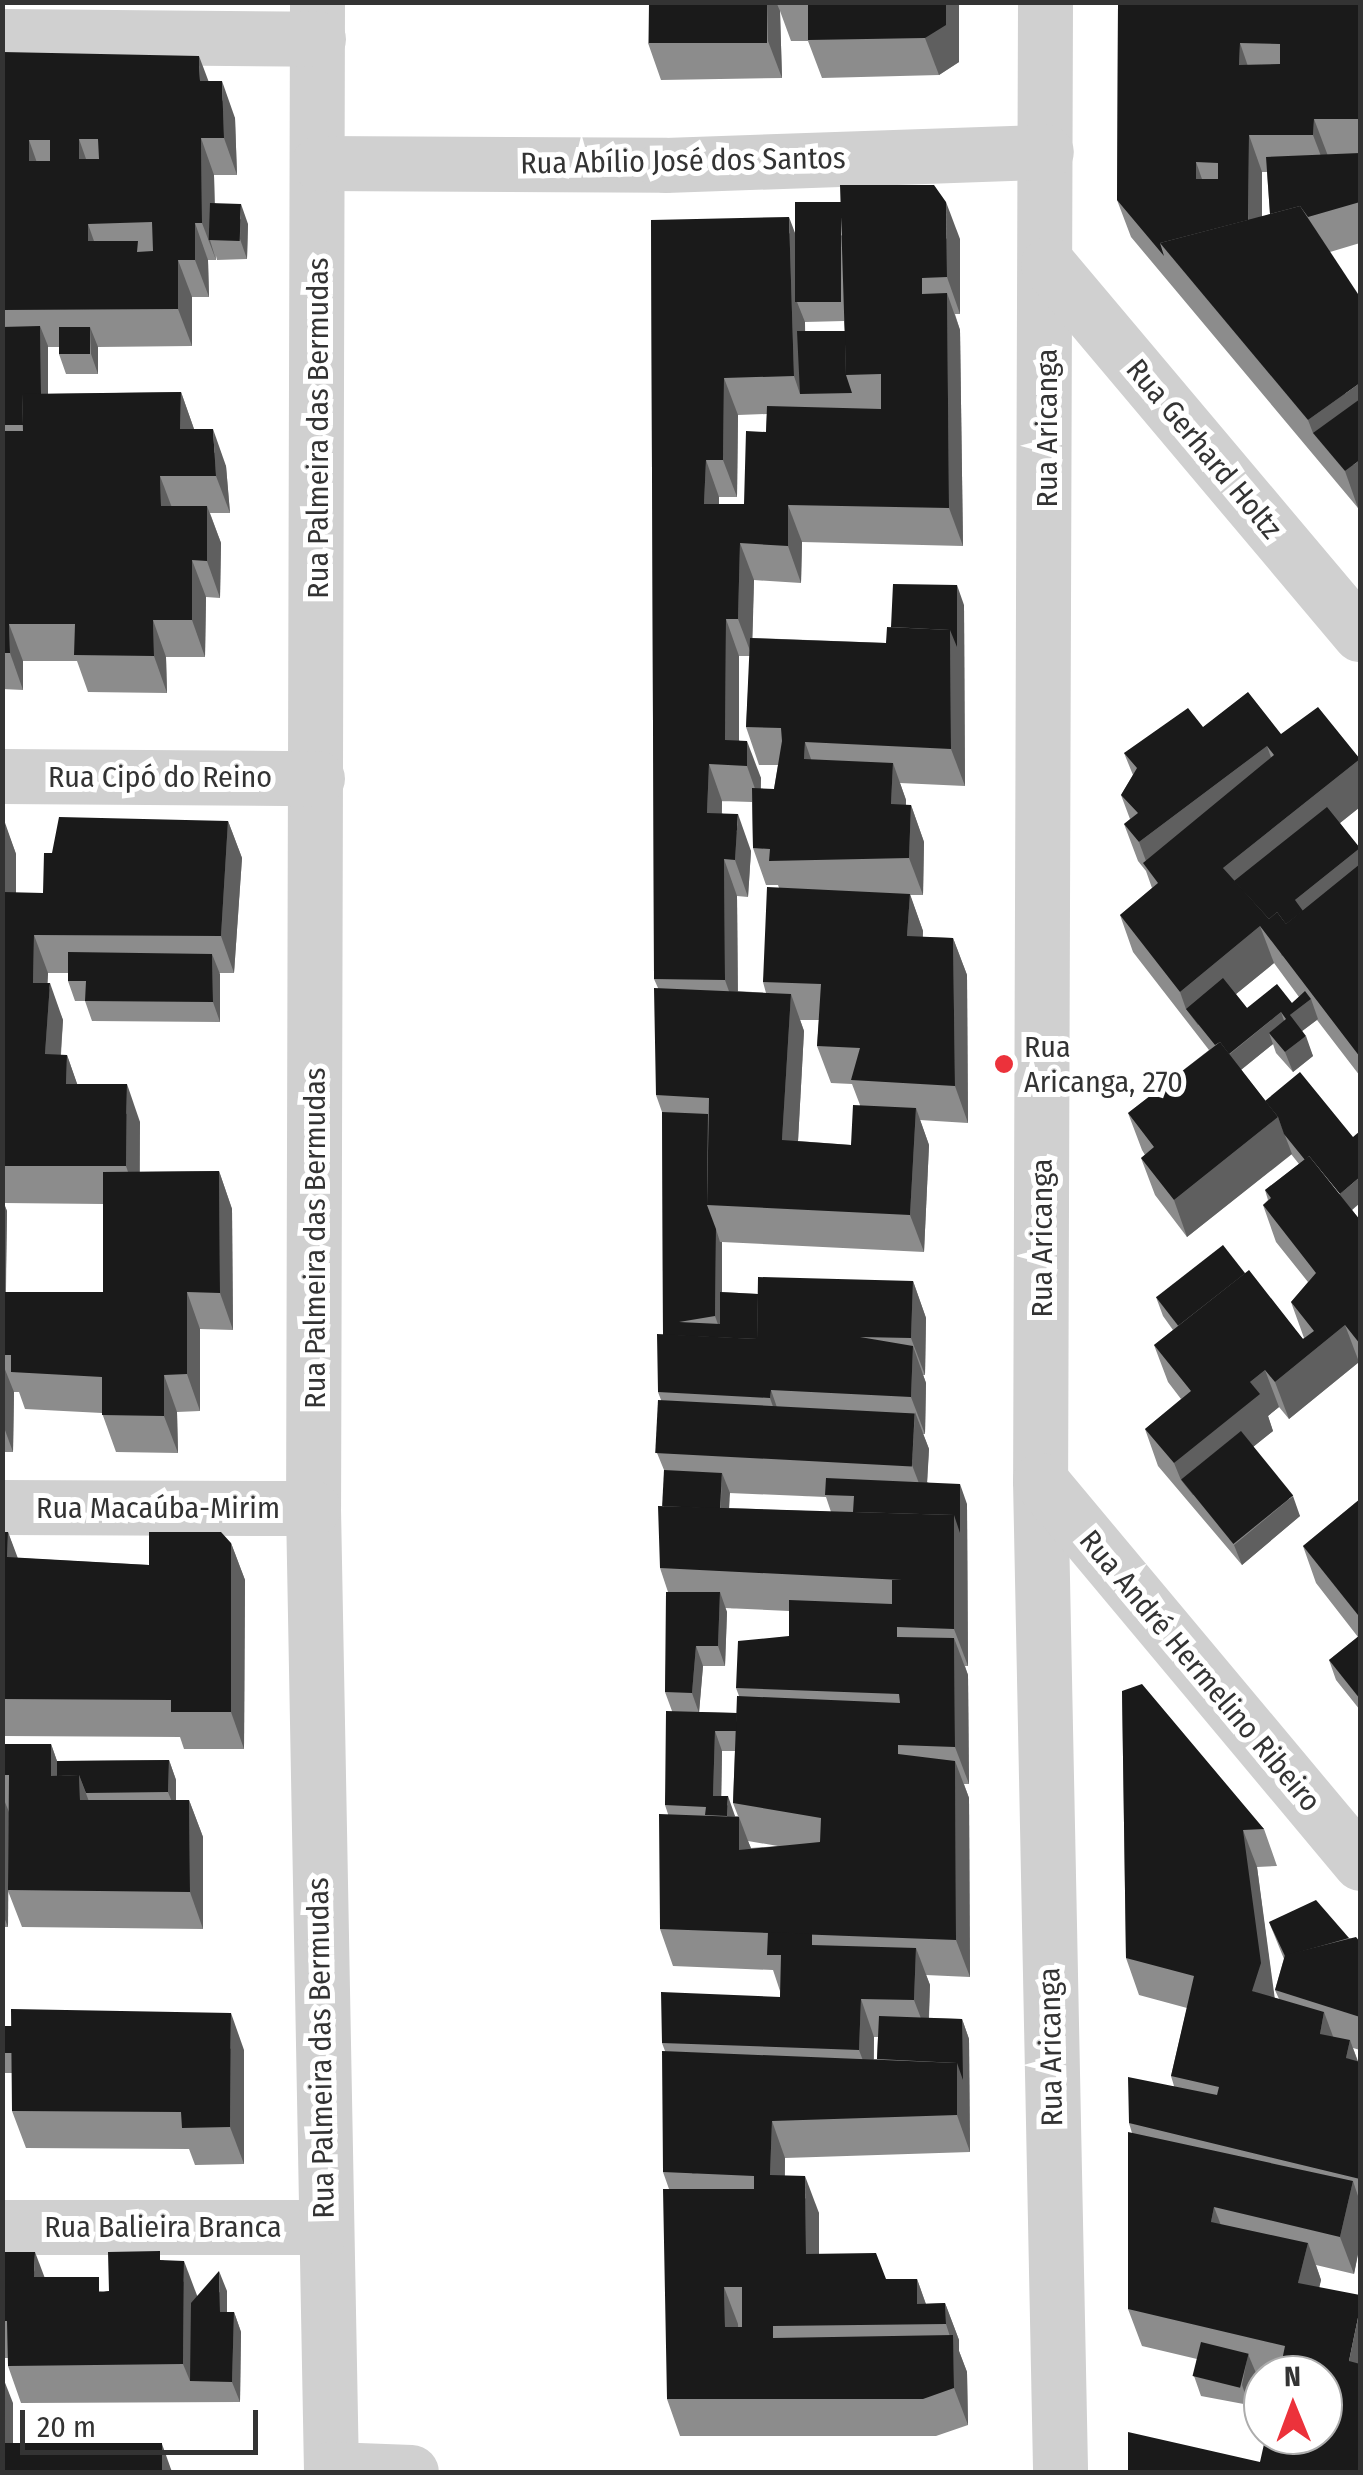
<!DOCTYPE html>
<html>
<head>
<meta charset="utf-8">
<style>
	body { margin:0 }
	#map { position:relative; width:1363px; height:2475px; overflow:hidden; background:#fff; font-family:"Fira Sans Condensed",sans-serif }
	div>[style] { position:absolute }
	.minor>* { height:55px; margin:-27.5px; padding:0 27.5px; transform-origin:27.5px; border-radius:27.5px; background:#d0d0d0 }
	.wall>* { inset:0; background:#8c8c8c }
	.shaded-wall>* { inset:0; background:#5f5f5f }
	.building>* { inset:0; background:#1a1a1a; transform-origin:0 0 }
	.dots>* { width:28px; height:28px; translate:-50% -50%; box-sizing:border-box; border:5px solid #fff; border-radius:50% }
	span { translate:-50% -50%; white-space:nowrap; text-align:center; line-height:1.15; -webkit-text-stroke:10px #fff; paint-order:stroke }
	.street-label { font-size:30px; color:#333 }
	.poi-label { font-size:30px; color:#333 }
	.left { translate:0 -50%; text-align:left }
	.frame { position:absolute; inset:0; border:5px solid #333; pointer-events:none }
	.north { position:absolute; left:1243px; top:2355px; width:100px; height:100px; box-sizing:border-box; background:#fff; border:2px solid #adadad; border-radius:50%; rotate:359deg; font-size:28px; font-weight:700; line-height:40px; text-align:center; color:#333 }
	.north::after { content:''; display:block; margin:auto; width:35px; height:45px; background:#ec323b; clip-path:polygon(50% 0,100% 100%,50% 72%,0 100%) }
	.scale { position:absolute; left:20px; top:2410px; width:238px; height:45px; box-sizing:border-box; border:5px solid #333; border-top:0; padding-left:12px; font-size:30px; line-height:35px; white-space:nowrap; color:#333; -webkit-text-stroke:8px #fff; paint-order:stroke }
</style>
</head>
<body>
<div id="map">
	<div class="minor">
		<div style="left:317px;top:2px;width:1506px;rotate:90.15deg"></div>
		<div style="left:313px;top:1508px;width:964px;rotate:88.93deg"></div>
		<div style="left:1045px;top:2px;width:1478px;rotate:90.19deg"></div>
		<div style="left:1040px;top:1480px;width:992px;rotate:88.84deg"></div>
		<div style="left:2px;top:36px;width:316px;rotate:0.5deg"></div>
		<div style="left:319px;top:163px;width:346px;rotate:0.3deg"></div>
		<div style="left:665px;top:165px;width:381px;rotate:-2deg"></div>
		<div style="left:1048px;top:264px;width:484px;rotate:49.9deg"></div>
		<div style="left:2px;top:776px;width:315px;rotate:0.4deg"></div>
		<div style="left:1040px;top:1480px;width:499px;rotate:50.1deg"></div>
		<div style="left:2px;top:1507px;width:311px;rotate:0.2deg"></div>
		<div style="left:2px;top:2227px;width:321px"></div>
		<div style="left:331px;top:2469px;width:80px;rotate:2.1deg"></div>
	</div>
	<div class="wall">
		<div style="clip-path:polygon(649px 2px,959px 2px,959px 62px,939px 75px,822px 78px,808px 41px,791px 41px,780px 11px,782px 78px,661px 80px,648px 43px)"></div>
		<div style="clip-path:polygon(evenodd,1118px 2px,1360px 2px,1360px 243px,1330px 252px,1358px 508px,1131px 237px,1117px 200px,1118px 2px,1262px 172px,1267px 172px,1270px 214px,1262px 217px,1262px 172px)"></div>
		<div style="clip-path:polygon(2px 52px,208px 81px,235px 118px,237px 175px,214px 175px,215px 203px,248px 224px,247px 259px,217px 260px,216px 256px,216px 260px,208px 260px,209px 297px,192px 297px,192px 346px,98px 347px,98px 374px,66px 374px,59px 354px,59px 347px,48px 347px,48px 394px,181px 392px,194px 429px,226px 466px,230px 513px,210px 513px,221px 543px,220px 598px,206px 597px,205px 657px,166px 657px,167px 693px,88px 692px,77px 661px,23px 661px,23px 690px,2px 689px)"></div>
		<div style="clip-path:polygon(evenodd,651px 220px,796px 234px,960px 239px,960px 314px,955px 314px,960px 330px,963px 546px,802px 542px,801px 583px,754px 580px,752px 638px,886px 643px,891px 627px,964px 605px,965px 786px,900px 783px,906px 800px,906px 805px,911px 805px,924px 842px,923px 895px,910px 895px,923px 931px,923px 937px,953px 938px,967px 975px,968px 1123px,920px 1120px,929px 1145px,924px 1252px,722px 1242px,722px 1292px,758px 1294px,913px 1281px,926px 1318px,925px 1375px,923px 1375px,926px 1383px,925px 1434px,923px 1434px,929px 1449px,927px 1482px,967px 1504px,968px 1666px,965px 1666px,968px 1675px,969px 1784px,964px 1784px,969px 1798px,970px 1977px,926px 1975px,930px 1985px,929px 2018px,962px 2019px,969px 2039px,970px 2152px,785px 2158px,785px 2176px,819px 2213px,819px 2254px,886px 2279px,917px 2279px,926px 2304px,945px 2303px,959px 2340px,959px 2351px,967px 2372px,968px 2425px,936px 2436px,680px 2436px,667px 2399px,669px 2189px,663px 2172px,665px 2051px,662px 2043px,780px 1997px,780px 1991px,773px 1970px,673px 1966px,660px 1929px,668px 1814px,665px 1805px,672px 1711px,665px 1692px,668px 1592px,660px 1568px,664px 1506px,664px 1470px,657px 1453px,661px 1400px,658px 1392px,663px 1335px,662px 1112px,656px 1095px,658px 988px,654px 979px,651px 220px,844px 321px,845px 331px,805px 331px,805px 322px,844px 321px,651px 220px,767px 414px,766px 432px,744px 504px,719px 504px,719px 497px,737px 497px,738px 415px,767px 414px,651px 220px,739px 656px,750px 656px,746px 727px,759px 765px,778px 765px,774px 789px,761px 789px,761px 778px,739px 740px,739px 656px,651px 220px,722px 801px,752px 802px,753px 848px,766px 885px,778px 885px,779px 888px,763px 982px,766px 993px,738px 991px,737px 896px,748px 897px,751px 851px,722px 813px,722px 801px,651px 220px,800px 1020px,819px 1020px,817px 1046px,831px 1083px,852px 1084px,860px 1105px,851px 1145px,798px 1141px,804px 1031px,800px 1020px,651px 220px,729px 1493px,826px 1497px,831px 1512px,729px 1508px,729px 1493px,651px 220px,725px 1608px,789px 1611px,789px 1636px,736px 1688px,739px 1696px,737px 1713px,699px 1712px,703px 1666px,725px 1666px,727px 1612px,725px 1608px,651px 220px,722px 1751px,735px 1751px,733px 1803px,738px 1816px,735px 1816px,721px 1796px,722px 1751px,651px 220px,748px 1841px,778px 1846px,751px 1848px,748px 1841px,651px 220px,874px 2037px,878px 2037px,877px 2059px,874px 2059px,874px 2037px)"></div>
		<div style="clip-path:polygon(evenodd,1203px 727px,1281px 734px,1360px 759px,1360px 807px,1340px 823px,1360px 850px,1360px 1076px,1317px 1020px,1302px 1031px,1313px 1056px,1293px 1072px,1276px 1053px,1273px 1044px,1241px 1070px,1360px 1220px,1360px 1364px,1359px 1362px,1289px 1419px,1279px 1407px,1268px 1416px,1273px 1431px,1253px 1447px,1300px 1516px,1242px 1565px,1158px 1466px,1145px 1429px,1181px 1399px,1168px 1382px,1154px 1345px,1173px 1330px,1163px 1316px,1156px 1297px,1245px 1273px,1303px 1339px,1304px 1338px,1291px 1302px,1308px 1282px,1276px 1242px,1263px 1205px,1268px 1200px,1265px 1190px,1299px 1164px,1291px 1154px,1187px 1237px,1155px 1195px,1141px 1158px,1145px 1155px,1142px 1150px,1128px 1113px,1209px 1050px,1133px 952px,1120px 915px,1152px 888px,1146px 871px,1138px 861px,1124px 824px,1130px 819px,1121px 795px,1133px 775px,1124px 753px,1203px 727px,1274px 963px,1299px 997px,1292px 1003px,1247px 1008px,1236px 994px,1274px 963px)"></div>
		<div style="clip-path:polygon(evenodd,2px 817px,16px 854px,16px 893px,43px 893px,52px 853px,228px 821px,242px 858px,234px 973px,219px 973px,220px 1022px,92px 1021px,85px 1001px,75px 1001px,68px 981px,68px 973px,48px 973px,47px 983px,63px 1020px,61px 1055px,67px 1055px,77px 1084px,140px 1122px,140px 1172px,219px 1171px,232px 1209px,233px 1330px,200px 1329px,200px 1411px,177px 1412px,178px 1453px,116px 1452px,102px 1413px,25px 1409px,19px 1392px,14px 1392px,13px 1452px,2px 1452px,2px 817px,4px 1203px,103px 1204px,103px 1292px,6px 1292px,7px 1211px,4px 1203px)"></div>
		<div style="clip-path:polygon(1360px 1499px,1360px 1710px,1336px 1680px,1329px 1660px,1358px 1637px,1316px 1583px,1303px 1546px)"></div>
		<div style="clip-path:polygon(2px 1532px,8px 1532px,17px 1558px,149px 1565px,231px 1543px,245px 1580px,244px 1749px,184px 1749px,180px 1737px,5px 1736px,5px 1744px,51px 1744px,57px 1761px,169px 1760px,176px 1780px,176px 1800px,189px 1800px,203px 1837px,203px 1929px,22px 1927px,8px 1891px,8px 1927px,2px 1927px)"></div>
		<div style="clip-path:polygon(1122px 1691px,1264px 1829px,1277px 1866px,1257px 1867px,1274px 1998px,1279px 1999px,1275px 1990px,1284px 1959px,1269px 1922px,1349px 1938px,1360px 1942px,1360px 2050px,1353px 2048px,1358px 2061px,1360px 2062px,1360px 2244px,1354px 2274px,1316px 2265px,1321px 2280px,1319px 2287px,1360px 2472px,1128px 2472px,1260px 2462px,1323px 2375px,1263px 2375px,1256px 2373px,1249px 2405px,1201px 2396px,1194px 2376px,1197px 2359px,1142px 2346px,1128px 2309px,1132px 2133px,1129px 2123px,1174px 2086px,1171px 2076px,1187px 2008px,1139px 1995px,1126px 1958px)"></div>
		<div style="clip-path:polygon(2px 2026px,244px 2050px,244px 2164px,195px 2165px,189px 2149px,26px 2148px,12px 2111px,12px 2073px,2px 2073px)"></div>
		<div style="clip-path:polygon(2px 2252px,44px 2277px,104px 2292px,109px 2291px,163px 2260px,197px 2296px,227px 2291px,227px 2312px,234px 2312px,241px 2332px,240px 2402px,21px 2403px,8px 2366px,8px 2358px,2px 2358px)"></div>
	</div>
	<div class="shaded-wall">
		<div style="clip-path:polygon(767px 2px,780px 2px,777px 4px,780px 11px,782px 78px,768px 41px)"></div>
		<div style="clip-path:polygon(946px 2px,959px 2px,959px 62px,939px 75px,925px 38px)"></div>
		<div style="clip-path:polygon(1240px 43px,1253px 81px,1239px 65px)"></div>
		<div style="clip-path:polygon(199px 56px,213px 93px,200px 81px)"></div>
		<div style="clip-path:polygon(222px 81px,235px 118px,237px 175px,224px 138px)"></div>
		<div style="clip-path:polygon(1314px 119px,1328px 156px,1327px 172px,1313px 135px)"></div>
		<div style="clip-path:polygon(1249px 135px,1262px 172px,1262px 271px,1248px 234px)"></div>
		<div style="clip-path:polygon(201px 138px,214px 175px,215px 240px,210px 240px,216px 260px,202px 223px)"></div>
		<div style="clip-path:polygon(79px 139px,92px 176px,79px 159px)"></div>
		<div style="clip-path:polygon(29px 140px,42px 177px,29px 161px)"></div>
		<div style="clip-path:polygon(1196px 162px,1209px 199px,1196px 179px)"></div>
		<div style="clip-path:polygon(946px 202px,960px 239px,960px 314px,947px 277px)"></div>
		<div style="clip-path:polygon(241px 204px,248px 224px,247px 259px,240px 239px)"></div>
		<div style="clip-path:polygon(789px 217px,803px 254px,797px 302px,805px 322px,806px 393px,800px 394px,794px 376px)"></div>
		<div style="clip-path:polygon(195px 223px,208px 260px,209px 297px,195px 260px)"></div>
		<div style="clip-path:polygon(88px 224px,101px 261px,88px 241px)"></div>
		<div style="clip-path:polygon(178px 260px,192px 297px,192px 346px,178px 309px)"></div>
		<div style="clip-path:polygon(947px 293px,960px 330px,963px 546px,949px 508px)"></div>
		<div style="clip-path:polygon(40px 326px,48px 346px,48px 431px,41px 411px)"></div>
		<div style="clip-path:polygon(90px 327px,98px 347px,98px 374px,91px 354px)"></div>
		<div style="clip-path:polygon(724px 378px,738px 415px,737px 497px,723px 460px)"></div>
		<div style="clip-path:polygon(1360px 383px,1360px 446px,1313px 433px,1308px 420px)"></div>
		<div style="clip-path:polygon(181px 392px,194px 429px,180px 429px)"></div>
		<div style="clip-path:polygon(213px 429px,226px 466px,230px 513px,216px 476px)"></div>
		<div style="clip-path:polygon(706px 460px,719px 497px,718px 541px,704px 504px)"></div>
		<div style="clip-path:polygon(1360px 460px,1360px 507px,1358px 508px,1345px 471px)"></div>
		<div style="clip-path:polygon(160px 476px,174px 513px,161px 506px)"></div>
		<div style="clip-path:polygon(788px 505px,802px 542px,801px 583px,788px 546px)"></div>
		<div style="clip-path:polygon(207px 506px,221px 543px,220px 598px,207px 561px)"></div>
		<div style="clip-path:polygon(740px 543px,754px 580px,752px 656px,738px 619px)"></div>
		<div style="clip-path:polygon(192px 560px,206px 597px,205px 657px,192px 620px)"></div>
		<div style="clip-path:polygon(957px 585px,964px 605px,965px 786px,951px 749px,950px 630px)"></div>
		<div style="clip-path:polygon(726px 619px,739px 656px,739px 765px,725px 740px)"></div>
		<div style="clip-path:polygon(153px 620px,166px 657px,167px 693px,154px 656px)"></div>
		<div style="clip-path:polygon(9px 624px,23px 661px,23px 690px,10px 653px)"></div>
		<div style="clip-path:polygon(747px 741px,761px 778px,760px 803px,747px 766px)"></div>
		<div style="clip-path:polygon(805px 742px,818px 779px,804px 759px)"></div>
		<div style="clip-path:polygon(1267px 746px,1280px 783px,1150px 872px,1139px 842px)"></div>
		<div style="clip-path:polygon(1360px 759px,1360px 807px,1242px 901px,1223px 868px)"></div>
		<div style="clip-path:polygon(893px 763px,906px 800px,905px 841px,891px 804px)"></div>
		<div style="clip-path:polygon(709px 764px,722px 801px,721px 850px,707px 813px)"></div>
		<div style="clip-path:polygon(911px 805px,924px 842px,923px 895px,909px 858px)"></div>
		<div style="clip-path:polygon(738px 814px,751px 851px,748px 897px,735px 860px)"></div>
		<div style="clip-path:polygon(3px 817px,16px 854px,16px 929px,3px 892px)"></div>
		<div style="clip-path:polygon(228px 821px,242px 858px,234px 973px,221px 936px)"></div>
		<div style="clip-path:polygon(1360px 848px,1360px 873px,1311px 932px,1282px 956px,1275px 936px,1295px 900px)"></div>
		<div style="clip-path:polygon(724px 859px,737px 896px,738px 1017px,725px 980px)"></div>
		<div style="clip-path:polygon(910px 894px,923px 931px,920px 973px,907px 936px)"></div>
		<div style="clip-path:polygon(1260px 926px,1274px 963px,1198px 1025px,1186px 1009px,1180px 992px)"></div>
		<div style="clip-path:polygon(34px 935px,48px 973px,46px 1020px,33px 983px)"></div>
		<div style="clip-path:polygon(953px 938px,967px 975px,968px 1123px,955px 1086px)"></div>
		<div style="clip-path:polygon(212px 954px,220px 974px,220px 1022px,213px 1002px)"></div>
		<div style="clip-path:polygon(50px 983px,63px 1020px,58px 1091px,45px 1054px)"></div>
		<div style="clip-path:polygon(791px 994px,804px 1031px,796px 1178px,782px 1140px)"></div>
		<div style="clip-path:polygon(1311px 999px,1318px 1019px,1297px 1035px,1290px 1015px)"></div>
		<div style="clip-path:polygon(1281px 1012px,1288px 1032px,1269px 1033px,1273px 1044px,1232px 1077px,1225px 1058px)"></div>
		<div style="clip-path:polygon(1306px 1036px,1313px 1056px,1293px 1072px,1285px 1052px)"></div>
		<div style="clip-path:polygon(67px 1055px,80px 1092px,66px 1084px)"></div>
		<div style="clip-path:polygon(127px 1084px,140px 1122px,139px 1204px,126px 1166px)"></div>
		<div style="clip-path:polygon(916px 1108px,929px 1145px,924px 1252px,910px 1215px)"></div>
		<div style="clip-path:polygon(1278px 1117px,1292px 1154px,1187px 1237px,1174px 1200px)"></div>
		<div style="clip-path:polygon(219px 1171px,232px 1209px,233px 1330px,220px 1293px)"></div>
		<div style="clip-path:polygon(1360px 1177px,1360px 1203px,1343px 1218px,1335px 1198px)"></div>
		<div style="clip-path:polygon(2px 1200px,7px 1211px,5px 1329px,2px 1322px)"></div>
		<div style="clip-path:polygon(716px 1229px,720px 1242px,722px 1242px,722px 1336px,715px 1316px)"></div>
		<div style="clip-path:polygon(913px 1281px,926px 1318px,925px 1375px,911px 1338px)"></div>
		<div style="clip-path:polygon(187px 1292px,200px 1329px,200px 1411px,187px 1374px)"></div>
		<div style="clip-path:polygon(1345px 1325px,1359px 1362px,1289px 1419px,1275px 1382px)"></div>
		<div style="clip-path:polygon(913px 1346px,926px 1383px,925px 1434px,911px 1397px)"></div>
		<div style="clip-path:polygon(2px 1362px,14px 1392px,13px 1452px,2px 1422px)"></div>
		<div style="clip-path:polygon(1265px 1370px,1279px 1407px,1268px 1416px,1273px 1431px,1193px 1495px,1181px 1480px,1174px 1463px,1250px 1382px)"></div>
		<div style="clip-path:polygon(164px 1375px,177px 1412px,178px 1453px,164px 1416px)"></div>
		<div style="clip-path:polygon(771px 1390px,784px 1428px,783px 1435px,770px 1398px)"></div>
		<div style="clip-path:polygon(915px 1412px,929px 1449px,926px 1502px,912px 1465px)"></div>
		<div style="clip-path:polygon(722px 1473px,730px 1493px,727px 1545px,720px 1525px)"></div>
		<div style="clip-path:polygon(960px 1484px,967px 1504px,968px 1666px,954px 1629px,954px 1515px)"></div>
		<div style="clip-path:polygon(1293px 1496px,1300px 1516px,1242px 1565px,1234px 1545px)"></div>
		<div style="clip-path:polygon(8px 1532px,22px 1569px,7px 1557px)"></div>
		<div style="clip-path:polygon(231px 1543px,245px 1580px,244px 1749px,231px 1712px)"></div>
		<div style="clip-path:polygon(720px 1592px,727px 1612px,725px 1666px,718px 1646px)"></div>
		<div style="clip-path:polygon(954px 1638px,968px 1675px,969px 1784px,955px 1747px)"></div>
		<div style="clip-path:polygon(696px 1646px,703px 1666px,699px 1713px,692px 1693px)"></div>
		<div style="clip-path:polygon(715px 1731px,722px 1751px,721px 1816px,713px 1796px)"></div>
		<div style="clip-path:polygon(51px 1744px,64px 1781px,51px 1776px)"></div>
		<div style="clip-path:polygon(169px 1760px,176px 1780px,176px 1812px,168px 1792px)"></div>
		<div style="clip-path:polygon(955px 1761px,969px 1798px,970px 1977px,956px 1940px)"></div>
		<div style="clip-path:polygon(79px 1775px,93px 1812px,80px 1800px)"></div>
		<div style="clip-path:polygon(2px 1795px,9px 1812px,8px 1927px,2px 1912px)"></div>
		<div style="clip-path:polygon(728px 1796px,735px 1816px,734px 1839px,727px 1819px)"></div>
		<div style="clip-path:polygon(189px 1800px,203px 1837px,203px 1929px,190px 1892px)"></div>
		<div style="clip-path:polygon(739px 1817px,753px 1854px,739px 1850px)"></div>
		<div style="clip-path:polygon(1243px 1830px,1257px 1867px,1275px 2000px,1252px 1991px)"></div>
		<div style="clip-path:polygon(916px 1948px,930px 1985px,928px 2037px,914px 2000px)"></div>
		<div style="clip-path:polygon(861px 1999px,874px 2037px,873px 2087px,859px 2050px)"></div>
		<div style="clip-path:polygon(1324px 2012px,1338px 2050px,1320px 2034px)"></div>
		<div style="clip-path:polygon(231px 2013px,244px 2050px,244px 2164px,230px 2127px)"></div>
		<div style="clip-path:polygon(962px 2019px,969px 2039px,970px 2152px,957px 2115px,957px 2063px)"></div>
		<div style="clip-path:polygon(1350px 2040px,1360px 2068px,1346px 2058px)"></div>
		<div style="clip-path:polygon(772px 2121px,785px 2158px,784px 2213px,770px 2175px)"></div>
		<div style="clip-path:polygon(805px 2176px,819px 2213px,819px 2291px,806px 2254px)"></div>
		<div style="clip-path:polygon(1353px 2181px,1360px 2202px,1360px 2244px,1354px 2274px,1340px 2237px)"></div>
		<div style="clip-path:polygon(1214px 2207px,1228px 2244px,1211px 2222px)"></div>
		<div style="clip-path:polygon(1308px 2243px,1321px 2280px,1312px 2320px,1298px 2283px)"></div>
		<div style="clip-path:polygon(35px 2252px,49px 2289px,34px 2277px)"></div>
		<div style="clip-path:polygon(184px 2261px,198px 2298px,190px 2381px,183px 2364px)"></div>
		<div style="clip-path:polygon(219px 2271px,227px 2291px,227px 2332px,220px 2312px)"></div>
		<div style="clip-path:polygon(917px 2279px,930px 2316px,917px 2304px)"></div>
		<div style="clip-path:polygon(724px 2287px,738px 2324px,739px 2364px,725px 2327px)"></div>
		<div style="clip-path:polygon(945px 2303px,959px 2340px,959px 2351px,967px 2372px,968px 2425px,954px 2388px,953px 2346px,946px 2324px)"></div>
		<div style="clip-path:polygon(1360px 2308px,1360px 2394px,1349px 2361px)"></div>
		<div style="clip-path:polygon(234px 2312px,241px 2332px,240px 2402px,232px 2382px)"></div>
		<div style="clip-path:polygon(1248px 2354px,1256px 2373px,1249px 2405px,1242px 2385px)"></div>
		<div style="clip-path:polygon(2px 2375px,13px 2403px,13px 2472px,2px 2451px)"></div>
		<div style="clip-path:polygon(162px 2444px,172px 2472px,161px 2472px)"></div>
	</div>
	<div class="building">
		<div style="left:649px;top:2px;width:118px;height:41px"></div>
		<div style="clip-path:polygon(777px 2px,946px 2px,946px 25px,925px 38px,808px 40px,808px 3px,777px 4px)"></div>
		<div style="clip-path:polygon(evenodd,1118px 2px,1360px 2px,1360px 119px,1314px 119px,1313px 135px,1249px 135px,1248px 220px,1160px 243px,1164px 256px,1117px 200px,1118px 2px,1240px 43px,1280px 44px,1280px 64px,1239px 65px,1240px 43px,1118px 2px,1196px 162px,1218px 163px,1218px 179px,1196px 179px,1196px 162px)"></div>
		<div style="clip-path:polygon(evenodd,2px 52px,199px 56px,200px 81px,222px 81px,224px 138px,201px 138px,202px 223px,195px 223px,195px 260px,178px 260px,178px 309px,2px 310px,2px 52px,79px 139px,98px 139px,99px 159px,79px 159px,79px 139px,2px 52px,29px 140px,50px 140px,50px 161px,29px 161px,29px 140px,2px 52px,152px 222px,153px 251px,137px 252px,138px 241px,88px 241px,88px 224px,152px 222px)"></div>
		<div style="clip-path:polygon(1360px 153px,1360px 202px,1308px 217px,1300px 206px,1270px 214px,1266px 157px)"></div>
		<div style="clip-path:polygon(840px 185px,934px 185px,946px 202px,947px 277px,922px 278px,922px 294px,947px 293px,949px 508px,788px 505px,788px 546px,740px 543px,738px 619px,726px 619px,725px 740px,747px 741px,747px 766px,709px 764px,707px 813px,738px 814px,735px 860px,724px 859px,725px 980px,654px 979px,651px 220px,789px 217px,794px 376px,724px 378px,723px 460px,706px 460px,704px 504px,744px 504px,746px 431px,766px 432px,767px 406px,881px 409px,881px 374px,846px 375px)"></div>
		<div style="left:795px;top:202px;width:46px;height:100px"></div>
		<div style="left:210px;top:203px;width:31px;height:37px;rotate:2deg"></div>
		<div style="clip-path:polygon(1300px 206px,1360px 297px,1360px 383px,1308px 420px,1160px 243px)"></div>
		<div style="clip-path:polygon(40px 326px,41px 394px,22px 394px,23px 425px,2px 425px,2px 327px)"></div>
		<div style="left:59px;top:327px;width:31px;height:27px"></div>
		<div style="clip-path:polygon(797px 331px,845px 331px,846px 375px,852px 393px,800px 394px)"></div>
		<div style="clip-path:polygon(181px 392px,180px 429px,213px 429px,216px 476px,160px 476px,161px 506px,207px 506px,207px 561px,192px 560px,192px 620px,153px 620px,154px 656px,74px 655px,75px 624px,9px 624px,10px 653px,2px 653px,2px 431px,23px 431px,22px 394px)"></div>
		<div style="clip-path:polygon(1360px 399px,1360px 460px,1345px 471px,1313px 433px)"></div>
		<div style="clip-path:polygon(893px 584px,957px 585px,957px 647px,950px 630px,891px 627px)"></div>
		<div style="clip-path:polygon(887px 627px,950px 630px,951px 749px,805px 742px,804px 759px,893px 763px,891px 804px,911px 805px,909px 858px,769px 861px,770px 849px,753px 848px,752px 788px,774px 789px,782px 741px,781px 728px,746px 727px,750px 638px,886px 643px)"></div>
		<div style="clip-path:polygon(1248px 692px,1281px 734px,1318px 707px,1360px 759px,1223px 868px,1269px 919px,1277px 912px,1286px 924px,1360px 864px,1360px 1057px,1260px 926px,1180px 992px,1120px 915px,1158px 883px,1143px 863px,1274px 755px,1267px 746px,1139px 842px,1124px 824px,1138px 813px,1121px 795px,1137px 768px,1124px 753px,1188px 708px,1203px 727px)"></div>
		<div style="clip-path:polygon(1327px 807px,1360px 848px,1295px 900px,1303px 911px,1286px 924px,1277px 912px,1269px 919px,1234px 881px)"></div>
		<div style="clip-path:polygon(2px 817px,3px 892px,43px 893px,44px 853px,52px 853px,59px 817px,228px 821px,221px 936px,34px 935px,33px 983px,50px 983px,45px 1054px,67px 1055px,66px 1084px,127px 1084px,126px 1166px,2px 1166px)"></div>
		<div style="clip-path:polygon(767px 887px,910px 894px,907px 936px,953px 938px,955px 1086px,851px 1080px,860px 1048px,817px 1046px,821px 984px,763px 982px)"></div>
		<div style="clip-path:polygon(68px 952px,212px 954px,213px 1002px,85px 1001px,86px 981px,68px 981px)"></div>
		<div style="clip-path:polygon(1223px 978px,1247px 1008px,1277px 984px,1292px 1003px,1305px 991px,1311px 999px,1290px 1015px,1306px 1036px,1285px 1052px,1269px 1033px,1286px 1019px,1281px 1012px,1229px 1054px,1220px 1042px,1215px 1045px,1186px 1009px)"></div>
		<div style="clip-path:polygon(654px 988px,791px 994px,782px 1140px,851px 1145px,853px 1105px,916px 1108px,910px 1215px,707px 1205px,709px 1098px,656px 1095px)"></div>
		<div style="clip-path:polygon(1220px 1042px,1278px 1117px,1174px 1200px,1141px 1158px,1154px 1147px,1128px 1113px)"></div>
		<div style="clip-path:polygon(1300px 1072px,1353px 1137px,1360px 1131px,1360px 1177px,1340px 1194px,1309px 1156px,1305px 1160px,1284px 1134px,1278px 1117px,1265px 1101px)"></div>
		<div style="clip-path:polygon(662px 1112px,708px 1114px,707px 1205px,716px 1229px,715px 1316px,679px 1322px,720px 1324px,720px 1292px,758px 1294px,757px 1339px,663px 1335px)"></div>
		<div style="clip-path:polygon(1309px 1156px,1360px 1220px,1360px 1344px,1345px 1325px,1275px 1382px,1265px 1370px,1250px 1382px,1260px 1394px,1174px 1463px,1145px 1429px,1191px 1391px,1154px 1345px,1249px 1270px,1303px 1339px,1314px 1331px,1291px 1302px,1316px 1273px,1263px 1205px,1271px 1198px,1265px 1190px)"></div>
		<div style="clip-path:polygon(219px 1171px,220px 1293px,187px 1292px,187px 1374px,164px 1375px,164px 1416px,102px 1415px,102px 1377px,11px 1372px,11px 1355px,2px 1355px,2px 1292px,103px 1292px,103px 1172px)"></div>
		<div style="left:1223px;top:1245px;width:36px;height:85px;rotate:52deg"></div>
		<div style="clip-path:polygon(758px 1277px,913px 1281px,911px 1338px,860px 1337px,913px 1346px,911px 1397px,771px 1390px,770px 1398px,658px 1392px,657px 1334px,757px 1339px)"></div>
		<div style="left:658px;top:1400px;width:257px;height:53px;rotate:3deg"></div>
		<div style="left:1241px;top:1431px;width:83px;height:77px;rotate:51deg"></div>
		<div style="left:664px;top:1470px;width:58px;height:36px;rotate:3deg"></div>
		<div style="clip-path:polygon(826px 1478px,960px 1484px,960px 1533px,954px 1515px,853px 1512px,854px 1496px,825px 1495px)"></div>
		<div style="clip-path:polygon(1360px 1499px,1360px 1613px,1358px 1615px,1303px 1546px)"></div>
		<div style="clip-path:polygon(658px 1506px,954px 1515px,954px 1629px,897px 1627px,897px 1637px,954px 1638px,955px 1747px,898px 1745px,898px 1754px,955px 1761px,956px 1940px,660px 1929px,659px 1814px,739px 1817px,739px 1850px,820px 1842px,821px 1818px,733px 1803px,737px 1696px,900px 1703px,899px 1694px,736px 1688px,738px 1641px,789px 1636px,789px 1600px,892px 1604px,892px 1580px,902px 1580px,660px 1568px)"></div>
		<div style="clip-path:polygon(2px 1532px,8px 1532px,7px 1557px,149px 1565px,149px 1532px,221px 1532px,231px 1543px,231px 1712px,171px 1712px,171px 1700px,2px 1699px)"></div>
		<div style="clip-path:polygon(666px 1592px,720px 1592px,718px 1646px,696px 1646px,692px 1693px,665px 1692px)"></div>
		<div style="clip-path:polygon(1360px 1635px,1360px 1699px,1329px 1660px)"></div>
		<div style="clip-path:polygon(1142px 1684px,1264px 1829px,1243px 1830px,1261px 1963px,1252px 1991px,1324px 2012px,1320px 2034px,1350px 2040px,1346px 2058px,1360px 2062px,1360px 2179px,1129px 2123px,1128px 2077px,1217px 2095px,1219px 2087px,1171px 2076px,1194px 1976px,1126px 1958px,1122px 1691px)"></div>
		<div style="clip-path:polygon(666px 1711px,737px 1713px,736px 1731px,715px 1731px,713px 1796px,728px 1796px,727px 1816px,705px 1815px,706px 1807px,665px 1805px)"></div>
		<div style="clip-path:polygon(2px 1744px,51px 1744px,51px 1776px,79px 1775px,80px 1800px,189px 1800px,190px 1892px,8px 1890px,9px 1775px,2px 1775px)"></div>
		<div style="clip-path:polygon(169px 1760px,168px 1792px,86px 1793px,79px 1775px,57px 1776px,57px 1761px)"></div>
		<div style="clip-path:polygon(1316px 1900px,1349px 1938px,1285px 1956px,1269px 1922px)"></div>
		<div style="clip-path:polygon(768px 1932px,812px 1934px,812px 1945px,916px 1948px,914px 2000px,861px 1999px,859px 2050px,662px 2043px,661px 1992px,780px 1997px,781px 1955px,767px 1955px)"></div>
		<div style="clip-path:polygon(1356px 1937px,1360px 1942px,1360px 2017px,1275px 1990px,1285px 1955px)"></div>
		<div style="clip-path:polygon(11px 2009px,231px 2013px,230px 2127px,182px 2128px,181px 2112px,12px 2111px)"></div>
		<div style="clip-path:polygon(879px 2016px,962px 2019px,963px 2080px,957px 2063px,877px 2059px)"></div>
		<div style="left:2px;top:2026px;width:10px;height:27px"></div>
		<div style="clip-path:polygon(evenodd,662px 2051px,957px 2063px,957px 2115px,772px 2121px,770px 2175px,805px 2176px,806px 2254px,876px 2253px,886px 2279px,917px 2279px,917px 2304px,945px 2303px,946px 2324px,773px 2326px,773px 2338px,953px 2335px,954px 2388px,923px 2399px,667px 2399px,663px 2189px,754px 2189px,754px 2176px,663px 2172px,662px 2051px,724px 2287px,742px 2287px,742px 2327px,725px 2327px,724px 2287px)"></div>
		<div style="clip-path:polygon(1128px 2132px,1353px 2181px,1340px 2237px,1214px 2207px,1211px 2222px,1308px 2243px,1298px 2283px,1360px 2295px,1360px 2308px,1349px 2361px,1360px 2364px,1360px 2472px,1128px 2472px,1128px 2432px,1260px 2462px,1266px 2435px,1323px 2435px,1323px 2375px,1279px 2375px,1285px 2346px,1128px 2309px)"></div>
		<div style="clip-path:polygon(160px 2251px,160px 2260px,184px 2261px,183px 2364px,8px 2366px,7px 2321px,2px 2321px,2px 2252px,35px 2252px,34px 2277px,99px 2277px,99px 2292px,109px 2291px,108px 2252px)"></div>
		<div style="clip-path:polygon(219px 2271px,220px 2312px,234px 2312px,232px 2382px,190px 2381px,191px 2303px)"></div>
		<div style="left:1201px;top:2342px;width:49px;height:35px;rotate:14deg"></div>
		<div style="left:2px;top:2443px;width:160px;height:29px"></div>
	</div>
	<div class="dots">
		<div style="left:1004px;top:1064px;background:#ec323b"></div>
	</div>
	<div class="street-label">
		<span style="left:683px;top:161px;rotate:-1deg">Rua Abílio José dos Santos</span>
		<span style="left:318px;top:428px;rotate:-90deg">Rua Palmeira das Bermudas</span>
		<span style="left:1047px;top:428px;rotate:-90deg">Rua Aricanga</span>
		<span style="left:1204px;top:449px;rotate:50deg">Rua Gerhard Holtz</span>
		<span style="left:160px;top:777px">Rua Cipó do Reino</span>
		<span style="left:315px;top:1238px;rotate:-90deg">Rua Palmeira das Bermudas</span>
		<span style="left:1042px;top:1238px;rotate:-90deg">Rua Aricanga</span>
		<span style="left:158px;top:1508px">Rua Macaúba-Mirim</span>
		<span style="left:1200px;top:1671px;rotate:50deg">Rua André Hermelino Ribeiro</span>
		<span style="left:1051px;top:2047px;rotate:-91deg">Rua Aricanga</span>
		<span style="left:321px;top:2048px;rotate:-91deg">Rua Palmeira das Bermudas</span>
		<span style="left:163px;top:2227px">Rua Balieira Branca</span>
	</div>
	<div class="poi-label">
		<span class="left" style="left:1024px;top:1064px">Rua<br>Aricanga, 270</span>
	</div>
	<div class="frame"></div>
	<div class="north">N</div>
	<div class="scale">20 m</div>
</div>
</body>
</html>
